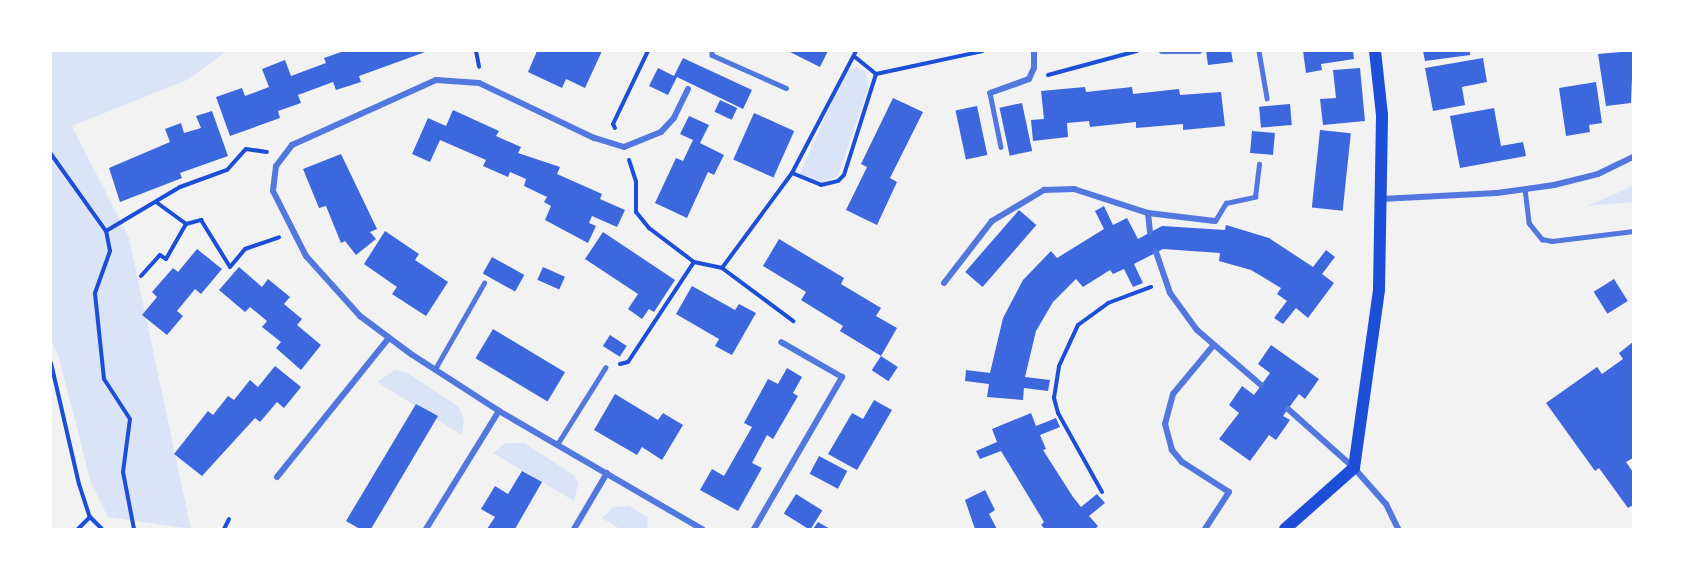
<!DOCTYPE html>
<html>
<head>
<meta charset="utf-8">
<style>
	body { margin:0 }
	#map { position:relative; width:1684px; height:580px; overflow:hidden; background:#f2f2f2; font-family:"Titillium Web",sans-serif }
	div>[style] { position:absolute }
	.green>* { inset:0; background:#dbe4f7 }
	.building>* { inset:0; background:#3d67dc; transform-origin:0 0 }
	.path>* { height:4px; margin:-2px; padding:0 2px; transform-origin:2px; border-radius:2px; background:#1d4ed8 }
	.service>* { height:4.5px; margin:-2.25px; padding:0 2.25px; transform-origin:2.25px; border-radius:2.25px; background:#5277de }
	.minor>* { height:6px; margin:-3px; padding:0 3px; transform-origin:3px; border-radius:3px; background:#5277de }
	.secondary>* { height:12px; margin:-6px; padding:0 6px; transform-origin:6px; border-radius:6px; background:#1d4ed8 }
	span { translate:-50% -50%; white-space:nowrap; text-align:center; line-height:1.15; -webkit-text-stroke:6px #fff; paint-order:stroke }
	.frame { position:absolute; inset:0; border:52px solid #fff; pointer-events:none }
</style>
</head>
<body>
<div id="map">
	<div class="green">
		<div style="clip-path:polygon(51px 51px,227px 51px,187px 80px,72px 126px,129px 238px,191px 529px,108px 517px,91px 483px,59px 358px,51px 340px)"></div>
		<div style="clip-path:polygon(856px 67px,865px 71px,869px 86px,838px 176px,823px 182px,799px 175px,846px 71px)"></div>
		<div style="clip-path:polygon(1633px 185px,1633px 202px,1587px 206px,1615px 194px)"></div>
		<div style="clip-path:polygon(395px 370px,406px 372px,459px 407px,464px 420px,462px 435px,377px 382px)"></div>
		<div style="clip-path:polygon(506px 443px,524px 443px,574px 475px,578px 484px,574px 501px,493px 453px)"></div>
		<div style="clip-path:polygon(629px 506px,648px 517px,647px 526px,651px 529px,620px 529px,602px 518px,613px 507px)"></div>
	</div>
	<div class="building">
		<div style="clip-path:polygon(344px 51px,428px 51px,359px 76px,361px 82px,336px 90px,333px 82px,298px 95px,301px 103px,278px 111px,280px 118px,230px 136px,216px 97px,242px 88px,245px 96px,269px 87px,262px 69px,285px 60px,291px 76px,326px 63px,324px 58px)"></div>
		<div style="clip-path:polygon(537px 51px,602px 51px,585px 88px,566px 79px,562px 88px,528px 72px)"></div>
		<div style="clip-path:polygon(788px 51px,828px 51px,820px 67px)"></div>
		<div style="clip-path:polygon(1206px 51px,1231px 51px,1233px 62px,1208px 65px)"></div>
		<div style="clip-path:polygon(1303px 51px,1353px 51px,1354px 59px,1321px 64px,1322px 70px,1306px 73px)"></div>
		<div style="clip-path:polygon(1423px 51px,1470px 51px,1470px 55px,1425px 61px)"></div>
		<div style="clip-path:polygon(1633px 51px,1631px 103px,1606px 106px,1598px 54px)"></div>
		<div style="clip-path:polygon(683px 58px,752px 90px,743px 109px,677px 77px,668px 95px,649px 86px,658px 68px,674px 76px)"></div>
		<div style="clip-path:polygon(1483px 58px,1487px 82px,1462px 87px,1465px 105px,1433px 111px,1425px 68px)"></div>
		<div style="clip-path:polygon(1360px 68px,1365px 121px,1323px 125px,1320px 99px,1336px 98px,1333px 70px)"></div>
		<div style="clip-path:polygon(1596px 82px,1602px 123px,1589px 125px,1590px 132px,1566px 136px,1559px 88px)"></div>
		<div style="clip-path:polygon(1085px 87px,1086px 92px,1132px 87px,1133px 94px,1179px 89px,1180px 95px,1221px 92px,1225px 126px,1183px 130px,1183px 124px,1136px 128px,1136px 122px,1090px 127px,1089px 121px,1067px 123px,1068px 137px,1033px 141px,1031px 120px,1044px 119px,1041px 91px)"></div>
		<div style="clip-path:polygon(893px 98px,923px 112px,890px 178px,897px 182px,877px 225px,846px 210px,867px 167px,861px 164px)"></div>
		<div style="left:720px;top:100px;width:19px;height:13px;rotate:25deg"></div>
		<div style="left:1022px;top:103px;width:49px;height:23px;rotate:78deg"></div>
		<div style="left:1290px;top:104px;width:21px;height:31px;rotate:85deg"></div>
		<div style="left:977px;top:106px;width:50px;height:22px;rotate:78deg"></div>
		<div style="clip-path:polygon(1494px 108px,1501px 146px,1523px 142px,1526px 156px,1460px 168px,1450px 116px)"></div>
		<div style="clip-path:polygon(453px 110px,499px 131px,496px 136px,521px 147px,518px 153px,560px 167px,557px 174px,602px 194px,600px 199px,625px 210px,617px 227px,592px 216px,589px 223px,596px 226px,588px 243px,545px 220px,551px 206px,544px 202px,547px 197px,524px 186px,526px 179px,510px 172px,508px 177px,483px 166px,486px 160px,440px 140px,430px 162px,412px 154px,428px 118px,446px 126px)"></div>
		<div style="clip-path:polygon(212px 111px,228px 156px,180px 173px,182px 178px,120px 202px,109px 168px,170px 142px,165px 129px,181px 123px,184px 133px,201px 128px,196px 116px)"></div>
		<div style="left:754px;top:113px;width:44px;height:51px;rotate:24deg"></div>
		<div style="clip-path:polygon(689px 116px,709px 125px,700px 143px,724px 155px,714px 175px,708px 172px,687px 218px,655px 203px,676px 158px,683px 161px,693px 140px,680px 134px)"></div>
		<div style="left:1320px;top:130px;width:31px;height:78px;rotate:6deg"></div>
		<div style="left:1252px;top:131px;width:23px;height:22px;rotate:5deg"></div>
		<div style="clip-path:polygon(341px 154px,377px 229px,370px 232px,376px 239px,356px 255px,345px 241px,341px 243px,326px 206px,319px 208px,303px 169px)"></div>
		<div style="clip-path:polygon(1104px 206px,1113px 225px,1127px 218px,1138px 239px,1162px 226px,1225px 230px,1226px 225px,1269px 238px,1313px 267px,1326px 250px,1335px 257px,1322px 274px,1334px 283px,1308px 318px,1296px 308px,1283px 324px,1274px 318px,1287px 301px,1277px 294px,1281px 288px,1251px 270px,1219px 261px,1220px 253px,1163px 249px,1134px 264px,1143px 283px,1133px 287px,1124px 269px,1113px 274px,1110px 270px,1083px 287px,1076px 279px,1053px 302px,1036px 331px,1025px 377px,1050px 380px,1048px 391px,1024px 388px,1023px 400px,987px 397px,989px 384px,965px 381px,966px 370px,990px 373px,1003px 318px,1023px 280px,1051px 251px,1057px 258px,1104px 229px,1095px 211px)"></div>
		<div style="left:1019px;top:210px;width:23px;height:82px;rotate:41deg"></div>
		<div style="clip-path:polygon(385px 231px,419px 254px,415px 260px,448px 282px,426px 316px,392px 294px,397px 287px,364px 264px)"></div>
		<div style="clip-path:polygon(603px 232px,675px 280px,654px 312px,649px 309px,642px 319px,628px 309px,638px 294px,585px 259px)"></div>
		<div style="clip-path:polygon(779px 239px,844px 278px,841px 284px,881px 308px,876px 316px,897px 328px,881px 356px,840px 331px,843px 326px,801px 300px,806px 292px,763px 266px)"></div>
		<div style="clip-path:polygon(197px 249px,222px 269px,201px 294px,195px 289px,177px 311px,183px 316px,167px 335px,142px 315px,157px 297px,152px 292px,173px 268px,178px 272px)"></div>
		<div style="left:492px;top:257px;width:37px;height:19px;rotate:29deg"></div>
		<div style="clip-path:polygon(239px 267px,262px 287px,268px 279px,290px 297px,284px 304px,302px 319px,297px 325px,321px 345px,301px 370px,276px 348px,281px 342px,262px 327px,267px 321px,250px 307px,245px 312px,219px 290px)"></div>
		<div style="left:543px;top:267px;width:24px;height:14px;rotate:24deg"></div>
		<div style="left:1614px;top:279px;width:26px;height:24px;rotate:58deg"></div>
		<div style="clip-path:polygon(692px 286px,735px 310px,739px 304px,756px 313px,732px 355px,715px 346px,719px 339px,676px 314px)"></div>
		<div style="left:493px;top:329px;width:84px;height:34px;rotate:31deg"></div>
		<div style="left:610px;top:335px;width:20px;height:13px;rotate:33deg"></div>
		<div style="clip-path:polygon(1633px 342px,1633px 458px,1626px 462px,1633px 472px,1633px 505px,1628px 508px,1599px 468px,1595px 471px,1546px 403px,1597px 367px,1602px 374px,1623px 359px,1619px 353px)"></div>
		<div style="clip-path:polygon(1271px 345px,1319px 379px,1305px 399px,1299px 394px,1288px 409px,1283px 416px,1290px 420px,1276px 440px,1269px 435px,1250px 461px,1219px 439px,1239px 413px,1229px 405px,1242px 386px,1254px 395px,1270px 373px,1258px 364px)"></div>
		<div style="left:881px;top:356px;width:20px;height:17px;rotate:33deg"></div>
		<div style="clip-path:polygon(275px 366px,301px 387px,284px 408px,277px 402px,260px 422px,255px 418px,202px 476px,174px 454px,208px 411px,213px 415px,228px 396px,234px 400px,250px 380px,258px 387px)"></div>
		<div style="clip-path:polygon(787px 368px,802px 377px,793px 393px,798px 396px,773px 439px,767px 435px,752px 463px,762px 468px,738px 511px,700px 490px,712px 469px,724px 476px,752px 427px,744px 423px,768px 379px,778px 384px)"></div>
		<div style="clip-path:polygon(615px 394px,658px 420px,663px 413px,683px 425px,662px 460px,642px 447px,637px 455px,594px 430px)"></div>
		<div style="clip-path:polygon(874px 400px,892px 410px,857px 470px,828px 454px,852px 413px,863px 419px)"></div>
		<div style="clip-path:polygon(416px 404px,438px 416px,371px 529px,360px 529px,346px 521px)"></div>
		<div style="clip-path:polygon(1031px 413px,1036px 426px,1056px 418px,1060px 427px,1040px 435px,1046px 449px,1043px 450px,1073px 497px,1081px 507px,1097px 494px,1105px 503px,1089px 516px,1098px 526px,1095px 529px,1045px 529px,1041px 525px,1044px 522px,1001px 451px,980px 459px,976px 451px,997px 442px,992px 429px)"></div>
		<div style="left:819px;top:456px;width:32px;height:20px;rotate:28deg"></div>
		<div style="clip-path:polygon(522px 471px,542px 482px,515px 529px,487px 529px,495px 517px,481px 509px,495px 486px,508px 494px)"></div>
		<div style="clip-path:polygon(985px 490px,995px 510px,989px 514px,997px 529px,975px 529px,965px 500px)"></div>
		<div style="left:796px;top:494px;width:31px;height:23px;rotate:32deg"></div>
		<div style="clip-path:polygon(818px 522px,830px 529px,813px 529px)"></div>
	</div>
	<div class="path">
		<div style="left:476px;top:51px;width:16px;rotate:79deg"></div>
		<div style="left:876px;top:74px;width:109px;rotate:-12.1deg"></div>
		<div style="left:1048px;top:75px;width:92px;rotate:-15.1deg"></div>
		<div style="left:615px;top:128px;width:4px;rotate:-117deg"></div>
		<div style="left:613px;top:124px;width:81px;rotate:-64.4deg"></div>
		<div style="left:51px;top:154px;width:95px;rotate:54.5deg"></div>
		<div style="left:629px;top:160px;width:23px;rotate:72deg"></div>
		<div style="left:636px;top:182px;width:30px;rotate:90deg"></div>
		<div style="left:636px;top:212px;width:21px;rotate:51deg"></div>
		<div style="left:649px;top:228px;width:56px;rotate:37.1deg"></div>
		<div style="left:694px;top:262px;width:29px;rotate:12deg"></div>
		<div style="left:722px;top:268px;width:89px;rotate:36.7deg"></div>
		<div style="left:792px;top:173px;width:31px;rotate:22deg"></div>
		<div style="left:821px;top:185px;width:17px;rotate:-13deg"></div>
		<div style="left:838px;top:181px;width:8px;rotate:-45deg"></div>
		<div style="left:844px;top:175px;width:106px;rotate:-72.4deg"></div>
		<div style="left:876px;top:74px;width:27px;rotate:-141deg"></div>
		<div style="left:156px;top:202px;width:37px;rotate:36deg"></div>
		<div style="left:722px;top:268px;width:118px;rotate:-53.6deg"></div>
		<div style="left:792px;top:173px;width:138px;rotate:-62.3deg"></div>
		<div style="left:141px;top:276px;width:28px;rotate:-48deg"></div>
		<div style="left:160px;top:255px;width:7px;rotate:34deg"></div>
		<div style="left:166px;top:259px;width:40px;rotate:-60.3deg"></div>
		<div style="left:186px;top:224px;width:16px;rotate:-15deg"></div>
		<div style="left:201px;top:220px;width:55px;rotate:58.3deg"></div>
		<div style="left:230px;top:267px;width:23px;rotate:-50deg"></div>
		<div style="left:245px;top:249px;width:36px;rotate:-19deg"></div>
		<div style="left:51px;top:363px;width:124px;rotate:77deg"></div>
		<div style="left:79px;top:484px;width:35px;rotate:72deg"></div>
		<div style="left:90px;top:517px;width:17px;rotate:45deg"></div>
		<div style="left:620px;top:364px;width:8px;rotate:-14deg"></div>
		<div style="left:628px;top:362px;width:120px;rotate:-56.6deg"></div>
		<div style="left:1102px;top:492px;width:90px;rotate:-119.1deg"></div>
		<div style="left:1058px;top:413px;width:16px;rotate:-105deg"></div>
		<div style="left:1054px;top:398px;width:32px;rotate:-81deg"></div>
		<div style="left:1059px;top:366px;width:45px;rotate:-65.1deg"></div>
		<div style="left:1078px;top:325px;width:37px;rotate:-36deg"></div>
		<div style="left:1108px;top:303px;width:46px;rotate:-20.4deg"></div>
		<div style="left:78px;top:529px;width:17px;rotate:-45deg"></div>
		<div style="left:134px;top:529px;width:58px;rotate:-100.9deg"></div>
		<div style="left:123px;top:472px;width:53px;rotate:-82.5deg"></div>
		<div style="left:130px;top:419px;width:48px;rotate:-123deg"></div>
		<div style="left:104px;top:379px;width:86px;rotate:-96deg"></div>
		<div style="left:95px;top:293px;width:45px;rotate:-70.3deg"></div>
		<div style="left:110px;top:251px;width:20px;rotate:-101deg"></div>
		<div style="left:106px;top:231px;width:86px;rotate:-30.7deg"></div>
		<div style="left:180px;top:187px;width:50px;rotate:-19.9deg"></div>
		<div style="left:227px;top:170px;width:28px;rotate:-48deg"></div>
		<div style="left:246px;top:149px;width:21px;rotate:8deg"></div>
		<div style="left:224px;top:529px;width:11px;rotate:-63deg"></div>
	</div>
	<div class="service">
		<div style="left:712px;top:51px;width:4px;rotate:90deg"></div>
		<div style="left:712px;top:55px;width:81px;rotate:24deg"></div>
		<div style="left:1259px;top:51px;width:48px;rotate:80.3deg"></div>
		<div style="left:990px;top:93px;width:55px;rotate:78.5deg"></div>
		<div style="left:1525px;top:189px;width:34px;rotate:83deg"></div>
		<div style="left:1529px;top:223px;width:21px;rotate:51deg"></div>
		<div style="left:1542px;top:239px;width:10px;rotate:11deg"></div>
		<div style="left:1552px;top:241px;width:82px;rotate:-7deg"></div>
		<div style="left:1215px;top:221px;width:21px;rotate:-59deg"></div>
		<div style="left:1226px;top:203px;width:30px;rotate:-12deg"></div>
		<div style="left:1255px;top:197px;width:33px;rotate:-83deg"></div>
		<div style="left:435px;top:369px;width:99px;rotate:-60.3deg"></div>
		<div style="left:558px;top:443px;width:89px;rotate:-57.9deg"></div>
	</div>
	<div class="minor">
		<div style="left:1162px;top:51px;width:37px"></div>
		<div style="left:688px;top:89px;width:32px;rotate:116deg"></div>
		<div style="left:674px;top:118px;width:19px;rotate:133deg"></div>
		<div style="left:661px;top:132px;width:40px;rotate:158deg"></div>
		<div style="left:624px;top:147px;width:31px;rotate:-163deg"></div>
		<div style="left:594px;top:138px;width:127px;rotate:-154.4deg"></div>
		<div style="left:479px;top:83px;width:43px;rotate:-176deg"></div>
		<div style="left:436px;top:80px;width:158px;rotate:155.7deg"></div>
		<div style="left:292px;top:145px;width:26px;rotate:127deg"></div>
		<div style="left:276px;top:166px;width:25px;rotate:97deg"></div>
		<div style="left:273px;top:191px;width:73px;rotate:63.1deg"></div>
		<div style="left:306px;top:256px;width:81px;rotate:48deg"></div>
		<div style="left:360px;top:316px;width:64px;rotate:36.7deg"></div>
		<div style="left:411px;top:354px;width:105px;rotate:32.9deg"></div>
		<div style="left:499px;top:411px;width:235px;rotate:30.2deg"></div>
		<div style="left:990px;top:93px;width:41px;rotate:-19.7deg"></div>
		<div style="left:1029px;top:79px;width:12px;rotate:-66deg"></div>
		<div style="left:1034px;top:68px;width:17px;rotate:-90deg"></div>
		<div style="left:1381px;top:199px;width:116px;rotate:-3deg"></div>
		<div style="left:1497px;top:193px;width:58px;rotate:-8deg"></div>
		<div style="left:1554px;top:185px;width:45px;rotate:-14deg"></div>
		<div style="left:1598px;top:174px;width:39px;rotate:-26deg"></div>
		<div style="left:1148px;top:213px;width:67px;rotate:6.8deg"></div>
		<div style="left:1156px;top:252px;width:43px;rotate:71.1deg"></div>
		<div style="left:1170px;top:293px;width:46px;rotate:53.9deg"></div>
		<div style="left:1197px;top:330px;width:84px;rotate:40.7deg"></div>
		<div style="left:944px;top:283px;width:78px;rotate:-52.3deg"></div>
		<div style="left:992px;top:221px;width:61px;rotate:-30.8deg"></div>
		<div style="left:1044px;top:190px;width:30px;rotate:-2deg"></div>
		<div style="left:1074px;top:189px;width:78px;rotate:18deg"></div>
		<div style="left:1148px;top:213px;width:19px;rotate:84deg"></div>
		<div style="left:1288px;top:409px;width:89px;rotate:41.8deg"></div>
		<div style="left:1354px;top:468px;width:48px;rotate:48.4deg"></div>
		<div style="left:1386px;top:504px;width:28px;rotate:64deg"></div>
		<div style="left:277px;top:477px;width:177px;rotate:-51.2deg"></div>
		<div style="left:426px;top:529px;width:139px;rotate:-58.3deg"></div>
		<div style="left:574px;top:529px;width:65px;rotate:-59.5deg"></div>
		<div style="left:754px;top:529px;width:176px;rotate:-59.9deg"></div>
		<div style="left:842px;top:377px;width:70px;rotate:-150.2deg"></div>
		<div style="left:1205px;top:529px;width:44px;rotate:-57deg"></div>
		<div style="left:1229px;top:492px;width:56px;rotate:-147.4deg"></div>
		<div style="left:1182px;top:462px;width:16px;rotate:-130deg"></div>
		<div style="left:1172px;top:450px;width:27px;rotate:-105deg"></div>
		<div style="left:1165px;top:424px;width:31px;rotate:-75deg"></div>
		<div style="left:1173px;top:394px;width:61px;rotate:-50.3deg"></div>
	</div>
	<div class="secondary">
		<div style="left:1285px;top:529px;width:92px;rotate:-41.5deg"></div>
		<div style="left:1354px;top:468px;width:181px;rotate:-82deg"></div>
		<div style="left:1379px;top:289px;width:174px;rotate:-89deg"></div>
		<div style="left:1382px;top:115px;width:64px;rotate:-96.2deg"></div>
	</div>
	<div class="frame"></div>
</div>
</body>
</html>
